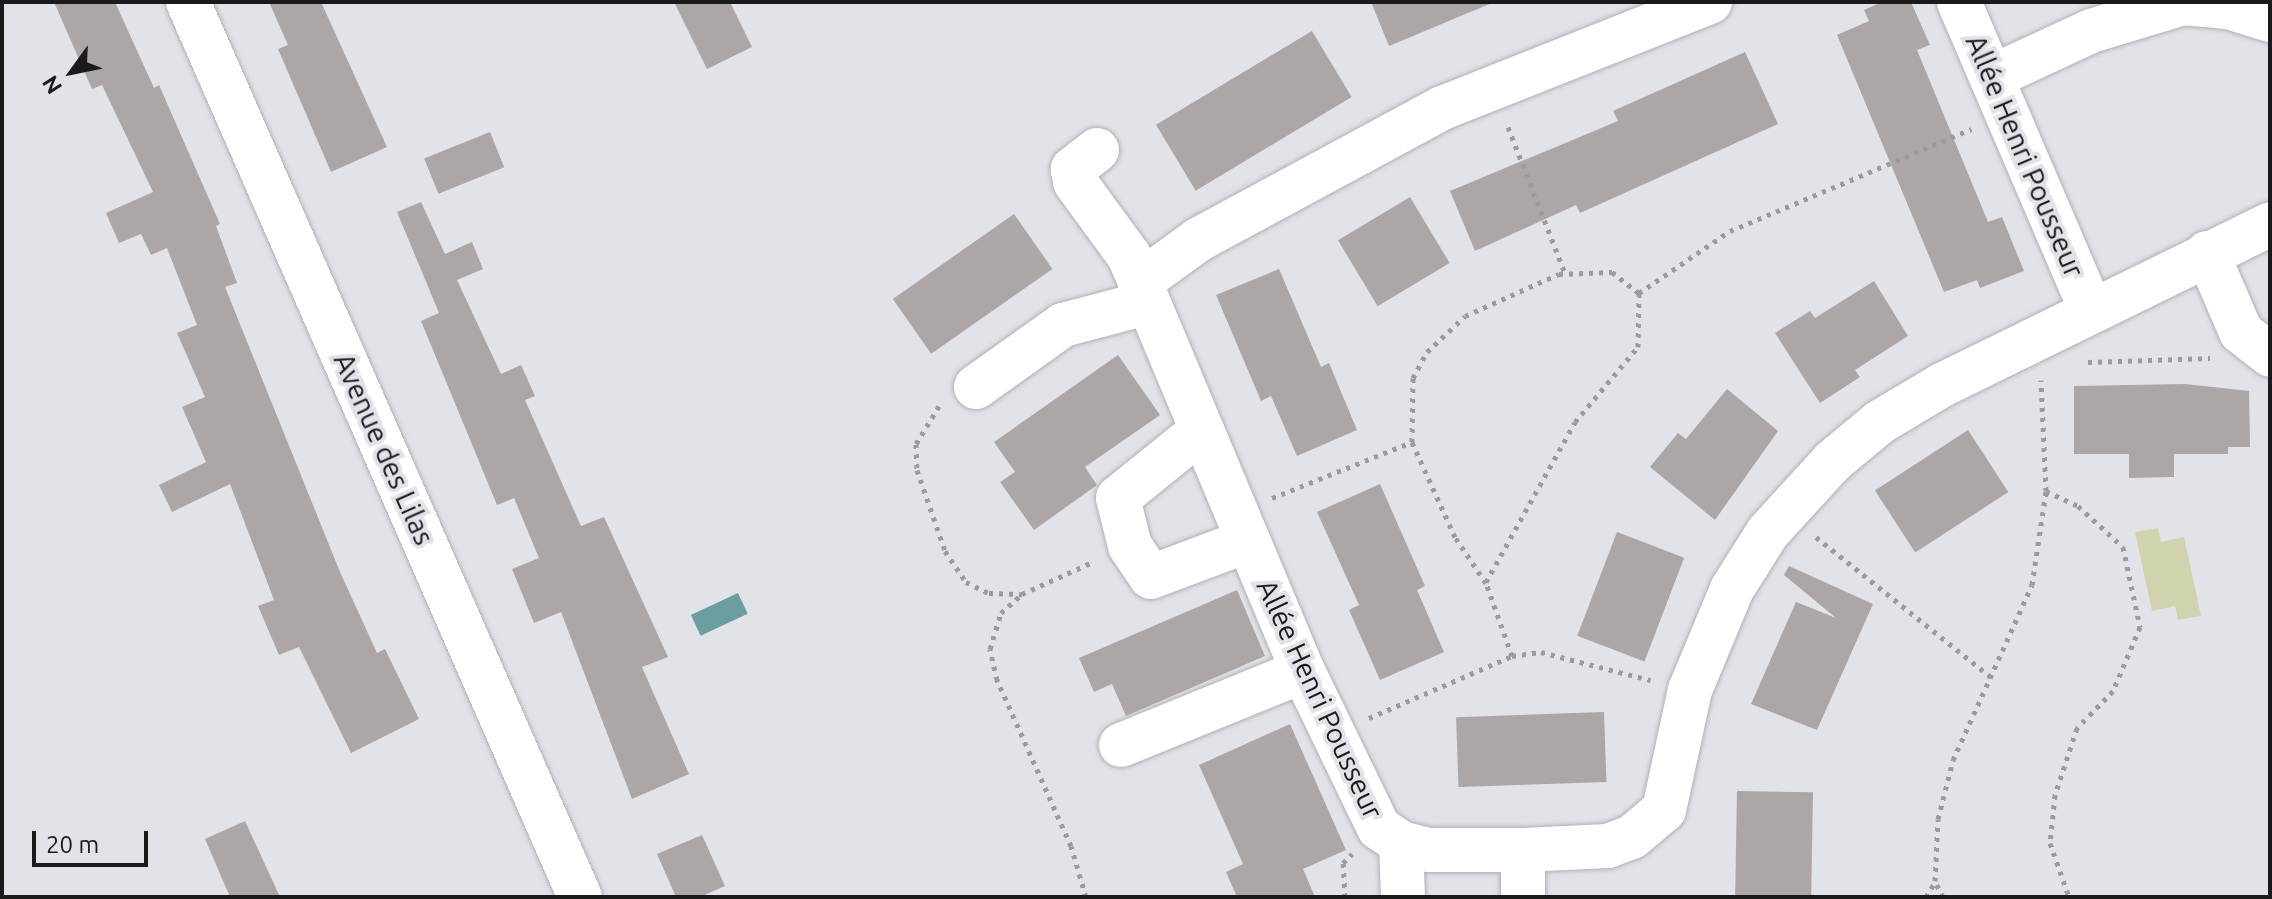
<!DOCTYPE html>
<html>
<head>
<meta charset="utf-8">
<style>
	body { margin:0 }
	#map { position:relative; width:2272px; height:899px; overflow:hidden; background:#e2e3e8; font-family:Ubuntu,sans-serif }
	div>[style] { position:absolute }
	.green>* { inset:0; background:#d0d3ad }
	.water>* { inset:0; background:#6c9da0; transform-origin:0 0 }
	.building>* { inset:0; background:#aca6a6; transform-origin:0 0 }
	.path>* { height:5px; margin-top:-2.5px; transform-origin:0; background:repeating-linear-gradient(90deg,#9a9b9f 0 4px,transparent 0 10px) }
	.roads { filter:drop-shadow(0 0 2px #b0b1b6) drop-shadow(0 0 2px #b0b1b6) }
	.minor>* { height:44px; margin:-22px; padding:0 22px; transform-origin:22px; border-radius:22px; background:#fff }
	span { translate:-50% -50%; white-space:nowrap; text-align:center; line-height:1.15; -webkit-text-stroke:8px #e2e3e8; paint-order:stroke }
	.street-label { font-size:28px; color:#191a1c }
	.frame { position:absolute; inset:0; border:4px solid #191a1c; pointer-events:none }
	.north { position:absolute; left:32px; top:32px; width:80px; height:80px; -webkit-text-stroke:6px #e2e3e8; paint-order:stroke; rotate:237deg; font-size:22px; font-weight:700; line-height:32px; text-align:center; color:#191a1c }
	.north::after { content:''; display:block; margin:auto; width:28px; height:36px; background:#191a1c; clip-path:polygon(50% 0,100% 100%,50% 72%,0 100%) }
	.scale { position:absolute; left:32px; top:831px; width:116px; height:36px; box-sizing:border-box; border:4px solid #191a1c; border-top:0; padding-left:10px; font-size:24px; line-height:28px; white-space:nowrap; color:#191a1c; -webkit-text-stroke:6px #e2e3e8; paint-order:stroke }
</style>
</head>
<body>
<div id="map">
	<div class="green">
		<div style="clip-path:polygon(2158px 528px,2161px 542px,2184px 537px,2201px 616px,2178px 620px,2175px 606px,2152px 611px,2135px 532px)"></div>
	</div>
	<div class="water">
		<div style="left:738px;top:593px;width:23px;height:52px;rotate:65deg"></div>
	</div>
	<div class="building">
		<div style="clip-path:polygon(54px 2px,115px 2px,154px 88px,159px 85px,220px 224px,216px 226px,237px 283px,225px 287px,340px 572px,377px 653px,385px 649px,419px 719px,351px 753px,299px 647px,279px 655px,258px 606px,274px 600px,230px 484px,172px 512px,159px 485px,206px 462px,182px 407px,205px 397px,177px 333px,197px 325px,167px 248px,151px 255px,141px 234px,119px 243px,106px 213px,153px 192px,102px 85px,92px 89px)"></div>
		<div style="clip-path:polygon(269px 2px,321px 2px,387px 147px,331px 172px,278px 49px,288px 45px)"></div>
		<div style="clip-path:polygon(674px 2px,730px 2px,752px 47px,707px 69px)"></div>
		<div style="clip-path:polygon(1371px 2px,1492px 2px,1492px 3px,1389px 46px)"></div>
		<div style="clip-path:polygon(1882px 2px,1911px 2px,1930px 45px,1917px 50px,1988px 222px,2002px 217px,2024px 271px,1980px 288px,1977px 280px,1944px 292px,1837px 35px,1869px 21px,1864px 10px)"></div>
		<div style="left:1312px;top:31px;width:77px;height:182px;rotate:59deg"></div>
		<div style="clip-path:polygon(1745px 52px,1778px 124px,1580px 213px,1576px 205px,1475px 251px,1450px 191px,1618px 121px,1613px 111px)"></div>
		<div style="left:490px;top:132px;width:38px;height:71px;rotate:68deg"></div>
		<div style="left:1410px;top:197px;width:77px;height:84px;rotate:59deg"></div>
		<div style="clip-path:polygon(421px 202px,445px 254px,472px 242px,483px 269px,457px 280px,501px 374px,521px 365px,535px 396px,525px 400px,581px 526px,604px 517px,668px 657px,642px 667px,689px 774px,632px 799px,561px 612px,534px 623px,512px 569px,539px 558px,514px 498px,497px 505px,421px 321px,439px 313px,397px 212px)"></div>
		<div style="left:1014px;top:214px;width:67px;height:148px;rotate:55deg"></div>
		<div style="clip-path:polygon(1279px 269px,1321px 367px,1329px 363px,1357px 430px,1297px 456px,1271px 396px,1261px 401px,1216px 295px)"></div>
		<div style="clip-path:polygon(1874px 281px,1908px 336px,1855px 370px,1860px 377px,1820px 403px,1775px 333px,1810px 311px,1815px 318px)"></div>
		<div style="clip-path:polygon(1118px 355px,1160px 415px,1085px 467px,1097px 485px,1034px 530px,1000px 482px,1015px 472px,994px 442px)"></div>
		<div style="clip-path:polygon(2185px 384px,2249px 391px,2250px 447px,2228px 447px,2228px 454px,2174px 454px,2174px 477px,2129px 478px,2129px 454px,2074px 454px,2074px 386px)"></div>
		<div style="clip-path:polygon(1727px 389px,1778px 431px,1715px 520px,1650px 467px,1678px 433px,1686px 439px)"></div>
		<div style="left:1968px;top:430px;width:74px;height:111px;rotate:57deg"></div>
		<div style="clip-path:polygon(1380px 484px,1425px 586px,1417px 590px,1444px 652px,1380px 680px,1349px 610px,1359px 605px,1317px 512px)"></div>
		<div style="left:1617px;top:532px;width:72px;height:111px;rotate:21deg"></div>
		<div style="clip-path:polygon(1789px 566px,1873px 604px,1817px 730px,1751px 704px,1796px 602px,1836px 618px,1784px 575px)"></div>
		<div style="clip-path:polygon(1237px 590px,1265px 656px,1126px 716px,1112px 684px,1094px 692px,1079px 658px)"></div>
		<div style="left:1604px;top:712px;width:70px;height:148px;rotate:88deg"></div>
		<div style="clip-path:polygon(1290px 724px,1346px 850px,1303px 869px,1315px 897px,1237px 897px,1226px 872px,1243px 864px,1199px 765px)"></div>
		<div style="left:1737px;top:791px;width:76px;height:106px;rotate:1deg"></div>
		<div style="clip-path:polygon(245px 821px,280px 897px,230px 897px,205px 839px)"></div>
		<div style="clip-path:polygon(702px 835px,725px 886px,700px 897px,676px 897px,657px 854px)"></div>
	</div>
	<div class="path">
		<div style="left:1508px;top:127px;width:157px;rotate:68.7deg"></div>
		<div style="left:2088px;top:362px;width:122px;rotate:-1.9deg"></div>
		<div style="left:939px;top:406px;width:44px;rotate:121.2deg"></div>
		<div style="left:916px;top:444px;width:26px;rotate:88deg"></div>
		<div style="left:917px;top:470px;width:86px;rotate:70.9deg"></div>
		<div style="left:945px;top:551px;width:37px;rotate:56deg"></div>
		<div style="left:966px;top:582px;width:25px;rotate:26deg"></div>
		<div style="left:989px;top:593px;width:33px;rotate:2deg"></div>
		<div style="left:2046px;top:491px;width:35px;rotate:25deg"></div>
		<div style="left:2078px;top:506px;width:61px;rotate:42.3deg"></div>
		<div style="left:2123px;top:547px;width:82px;rotate:78deg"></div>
		<div style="left:2140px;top:627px;width:69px;rotate:112.9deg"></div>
		<div style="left:2113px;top:691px;width:52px;rotate:134.2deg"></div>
		<div style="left:2077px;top:728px;width:71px;rotate:108.2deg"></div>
		<div style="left:2055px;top:795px;width:48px;rotate:95.9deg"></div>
		<div style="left:2050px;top:843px;width:57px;rotate:70.6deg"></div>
		<div style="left:1272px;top:498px;width:151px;rotate:-21.8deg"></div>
		<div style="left:1816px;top:537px;width:226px;rotate:38.7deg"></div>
		<div style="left:1486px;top:582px;width:183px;rotate:-60.9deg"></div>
		<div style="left:1575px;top:422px;width:98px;rotate:-50deg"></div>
		<div style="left:1638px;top:347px;width:54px;rotate:-88.9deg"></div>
		<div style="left:1512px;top:656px;width:77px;rotate:-109.6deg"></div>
		<div style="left:1486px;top:583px;width:55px;rotate:-124deg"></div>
		<div style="left:1455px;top:537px;width:104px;rotate:-114.4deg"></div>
		<div style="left:1412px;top:442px;width:64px;rotate:-89.1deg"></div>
		<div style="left:1413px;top:378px;width:30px;rotate:-62deg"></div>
		<div style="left:1427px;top:352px;width:52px;rotate:-43.5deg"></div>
		<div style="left:1465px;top:316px;width:103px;rotate:-24.1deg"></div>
		<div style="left:1559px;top:274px;width:53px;rotate:-2.2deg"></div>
		<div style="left:1612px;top:272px;width:34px;rotate:38deg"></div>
		<div style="left:1639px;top:293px;width:110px;rotate:-34.3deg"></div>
		<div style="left:1730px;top:231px;width:262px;rotate:-22.9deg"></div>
		<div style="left:1369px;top:718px;width:156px;rotate:-23.4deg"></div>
		<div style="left:1512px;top:656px;width:29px;rotate:-8deg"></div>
		<div style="left:1541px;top:652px;width:113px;rotate:14.4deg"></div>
		<div style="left:1086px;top:897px;width:53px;rotate:-106.4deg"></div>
		<div style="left:1071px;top:846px;width:182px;rotate:-114deg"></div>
		<div style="left:997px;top:680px;width:32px;rotate:-103deg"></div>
		<div style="left:990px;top:649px;width:38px;rotate:-73deg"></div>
		<div style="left:1001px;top:613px;width:28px;rotate:-42deg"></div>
		<div style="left:1022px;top:594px;width:78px;rotate:-24.3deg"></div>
		<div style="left:1345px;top:897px;width:34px;rotate:-93deg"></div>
		<div style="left:1343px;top:863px;width:13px;rotate:-45deg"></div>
		<div style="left:1926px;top:897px;width:17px;rotate:-59deg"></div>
		<div style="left:1943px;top:897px;width:18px;rotate:-117deg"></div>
		<div style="left:1935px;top:881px;width:62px;rotate:-87.2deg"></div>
		<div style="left:1938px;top:819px;width:61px;rotate:-75.7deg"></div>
		<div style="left:1953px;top:760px;width:192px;rotate:-65.7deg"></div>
		<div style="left:2032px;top:585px;width:95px;rotate:-81.5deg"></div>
		<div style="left:2046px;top:491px;width:111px;rotate:-92.6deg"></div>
	</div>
	<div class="roads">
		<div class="minor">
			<div style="left:188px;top:2px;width:977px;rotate:66.35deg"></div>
			<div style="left:1710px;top:2px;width:288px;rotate:158.4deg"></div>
			<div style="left:1442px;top:108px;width:277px;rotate:151.6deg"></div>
			<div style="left:1198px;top:240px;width:72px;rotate:144.1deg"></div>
			<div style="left:1140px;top:282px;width:422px;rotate:67.3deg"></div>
			<div style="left:1303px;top:671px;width:174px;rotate:64.2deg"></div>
			<div style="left:1379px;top:828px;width:27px;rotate:34deg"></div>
			<div style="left:1401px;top:843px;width:29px;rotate:14deg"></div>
			<div style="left:1429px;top:850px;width:94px"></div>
			<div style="left:1523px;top:850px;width:85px;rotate:-2.7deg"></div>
			<div style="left:1608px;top:846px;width:26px;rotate:-21deg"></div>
			<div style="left:1632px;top:837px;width:42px;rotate:-40.2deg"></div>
			<div style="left:1664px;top:810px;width:123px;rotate:-77.8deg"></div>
			<div style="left:1690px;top:690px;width:109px;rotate:-67.4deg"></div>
			<div style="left:1732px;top:589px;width:67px;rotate:-57.7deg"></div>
			<div style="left:1768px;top:532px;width:96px;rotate:-47.5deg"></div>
			<div style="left:1833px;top:461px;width:61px;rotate:-39.7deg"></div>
			<div style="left:1880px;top:422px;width:72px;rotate:-30.8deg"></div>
			<div style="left:1942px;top:385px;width:365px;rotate:-26.1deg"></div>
			<div style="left:1959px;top:2px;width:335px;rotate:66.8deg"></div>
			<div style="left:1992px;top:77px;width:109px;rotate:-24.9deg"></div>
			<div style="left:2091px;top:31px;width:96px;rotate:-16.9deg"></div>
			<div style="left:2183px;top:3px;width:45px;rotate:5.1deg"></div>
			<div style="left:2228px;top:7px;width:44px;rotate:17.2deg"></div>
			<div style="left:1097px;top:150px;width:31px;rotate:142deg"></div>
			<div style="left:1073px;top:169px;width:13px;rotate:81deg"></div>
			<div style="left:1075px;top:182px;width:92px;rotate:53.9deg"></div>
			<div style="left:1129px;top:256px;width:28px;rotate:67deg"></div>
			<div style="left:2207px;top:253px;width:86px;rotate:66.7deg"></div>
			<div style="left:2241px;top:332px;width:37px;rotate:38deg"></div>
			<div style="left:976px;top:387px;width:107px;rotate:-35.5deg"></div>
			<div style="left:1063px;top:325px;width:86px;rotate:-14.8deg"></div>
			<div style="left:1202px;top:430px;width:108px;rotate:141deg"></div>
			<div style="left:1118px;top:498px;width:49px;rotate:76deg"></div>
			<div style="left:1130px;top:546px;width:37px;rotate:56deg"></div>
			<div style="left:1151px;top:577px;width:103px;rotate:-20.6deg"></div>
			<div style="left:1121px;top:745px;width:196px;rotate:-22.1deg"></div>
			<div style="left:1401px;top:843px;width:54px;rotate:87.9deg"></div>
			<div style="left:1523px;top:850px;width:47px;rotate:90deg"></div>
		</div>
	</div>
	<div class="street-label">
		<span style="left:2025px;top:156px;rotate:67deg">Allée Henri Pousseur</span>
		<span style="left:384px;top:449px;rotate:66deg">Avenue des Lilas</span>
		<span style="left:1320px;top:699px;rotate:65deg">Allée Henri Pousseur</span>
	</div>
	<div class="frame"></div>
	<div class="north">N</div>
	<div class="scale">20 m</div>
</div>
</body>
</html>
